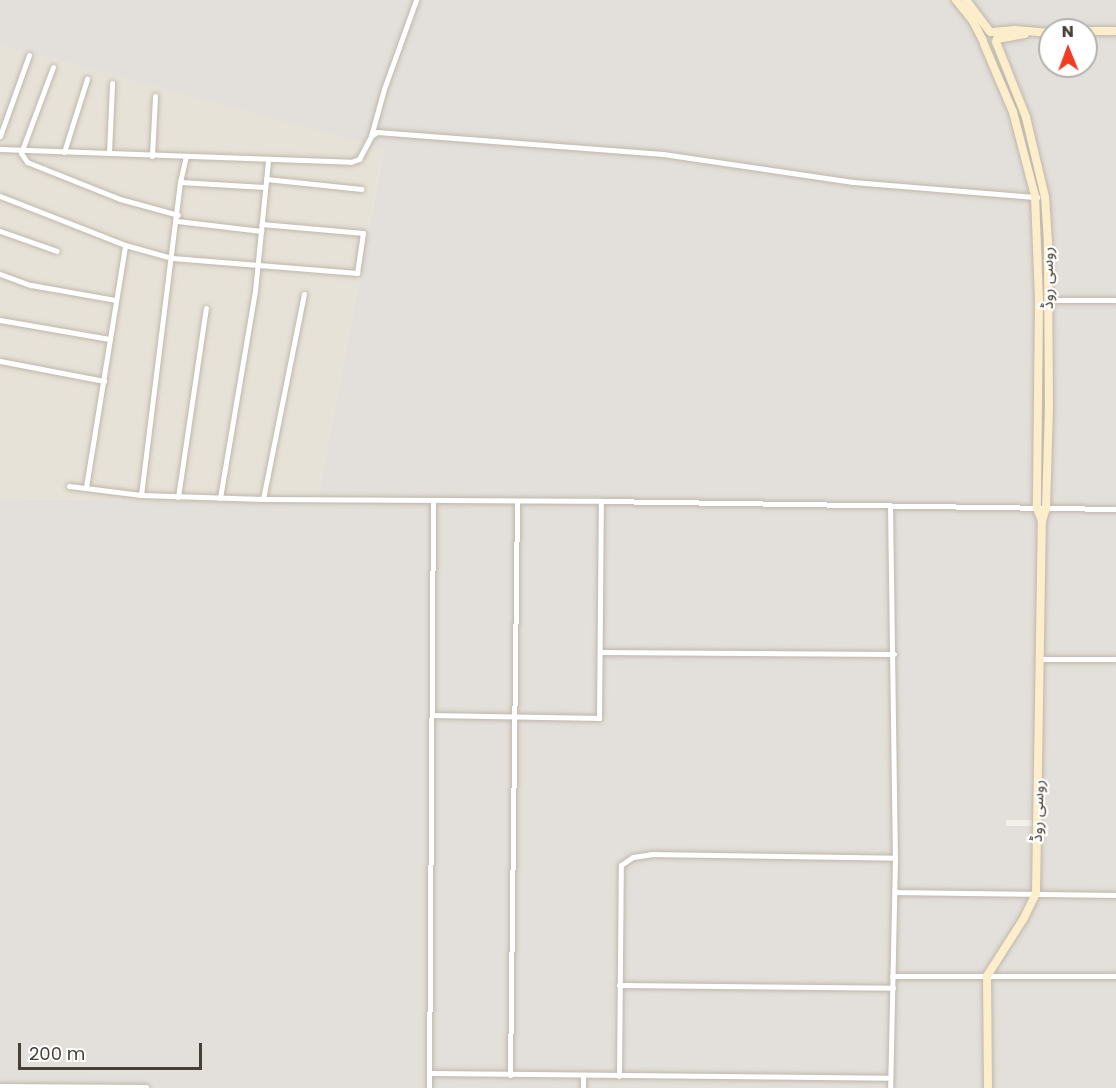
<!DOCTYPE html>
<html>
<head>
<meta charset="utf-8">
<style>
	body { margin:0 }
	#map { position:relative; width:1116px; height:1088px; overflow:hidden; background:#f3f0e9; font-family:Poppins,"Noto Sans Arabic",sans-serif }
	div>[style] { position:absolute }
	.residential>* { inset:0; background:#e7e2d7 }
	.industrial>* { inset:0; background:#e3dfda }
	.roads { filter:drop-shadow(0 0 2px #bfb7ac) drop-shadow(0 0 2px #bfb7ac) }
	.minor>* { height:5px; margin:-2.5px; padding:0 2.5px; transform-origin:2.5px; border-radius:2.5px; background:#fff }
	.secondary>* { height:8px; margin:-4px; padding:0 4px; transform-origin:4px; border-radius:4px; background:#fceeca }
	span { translate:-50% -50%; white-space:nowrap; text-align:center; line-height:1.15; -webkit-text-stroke:4.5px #fff; paint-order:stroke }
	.street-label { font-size:16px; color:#474037 }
	.north { position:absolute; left:1038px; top:18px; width:60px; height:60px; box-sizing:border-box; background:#fff; border:2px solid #b5b3af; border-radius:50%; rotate:359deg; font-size:16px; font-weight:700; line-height:24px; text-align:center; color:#474037 }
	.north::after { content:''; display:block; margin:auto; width:21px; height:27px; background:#ef3d24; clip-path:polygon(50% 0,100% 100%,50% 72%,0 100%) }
	.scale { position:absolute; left:18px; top:1043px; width:184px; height:27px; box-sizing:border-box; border:3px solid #474037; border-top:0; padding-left:8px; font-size:18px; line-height:21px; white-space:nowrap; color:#474037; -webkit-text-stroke:4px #fff; paint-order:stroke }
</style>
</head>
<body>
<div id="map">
	<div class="residential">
		<div style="clip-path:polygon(0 45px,384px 147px,317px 502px,0 499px)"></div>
	</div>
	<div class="industrial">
		<div style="clip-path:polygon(evenodd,0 0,1116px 0,1116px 1088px,0 1088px,0 499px,317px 502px,384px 148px,0 45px,0 0,1050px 30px,1086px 30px,1086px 66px,1050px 66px,1050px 30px,0 0,1006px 820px,1032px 820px,1033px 826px,1006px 826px,1006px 820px)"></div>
	</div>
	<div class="roads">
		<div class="minor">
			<div style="left:53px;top:67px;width:92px;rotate:110.4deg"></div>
			<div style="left:21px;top:153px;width:11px;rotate:56deg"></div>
			<div style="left:27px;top:162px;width:100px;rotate:21.7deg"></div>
			<div style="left:120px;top:199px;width:60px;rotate:15.4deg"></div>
			<div style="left:0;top:136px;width:86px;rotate:-70.3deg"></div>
			<div style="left:371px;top:136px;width:7px;rotate:-34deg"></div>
			<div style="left:377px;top:132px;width:287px;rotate:4.4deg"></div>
			<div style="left:663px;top:154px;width:192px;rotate:8.4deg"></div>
			<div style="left:853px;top:182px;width:185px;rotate:4.7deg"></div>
			<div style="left:0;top:149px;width:351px;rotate:2.1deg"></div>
			<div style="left:351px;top:162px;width:9px;rotate:-21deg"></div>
			<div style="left:359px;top:159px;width:26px;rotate:-62deg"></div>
			<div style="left:371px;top:136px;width:49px;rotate:-74.5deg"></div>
			<div style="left:384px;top:89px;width:95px;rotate:-70.2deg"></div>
			<div style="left:64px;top:152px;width:77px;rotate:-72.5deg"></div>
			<div style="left:109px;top:153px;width:70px;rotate:-87.5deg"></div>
			<div style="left:152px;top:156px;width:60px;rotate:-87.1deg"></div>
			<div style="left:266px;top:179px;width:96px;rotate:6deg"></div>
			<div style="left:180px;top:182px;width:84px;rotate:3.4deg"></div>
			<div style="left:0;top:196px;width:134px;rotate:21.4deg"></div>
			<div style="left:125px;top:245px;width:49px;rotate:15.5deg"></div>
			<div style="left:172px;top:258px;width:186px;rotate:4.6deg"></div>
			<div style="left:357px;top:273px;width:40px;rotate:-81.5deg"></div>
			<div style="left:363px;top:233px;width:102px;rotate:-175deg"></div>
			<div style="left:177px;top:221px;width:85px;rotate:6.8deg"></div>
			<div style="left:0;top:231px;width:60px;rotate:19.3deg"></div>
			<div style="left:0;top:274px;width:33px;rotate:20deg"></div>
			<div style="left:31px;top:285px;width:85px;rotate:10.1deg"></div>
			<div style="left:1048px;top:300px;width:68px"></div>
			<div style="left:0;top:320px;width:111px;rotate:9.9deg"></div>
			<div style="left:0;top:361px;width:106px;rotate:10.9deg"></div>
			<div style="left:69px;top:486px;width:73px;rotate:7.1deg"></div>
			<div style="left:141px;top:495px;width:122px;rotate:1.9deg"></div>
			<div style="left:263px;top:499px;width:338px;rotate:0.3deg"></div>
			<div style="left:601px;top:501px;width:515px;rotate:0.89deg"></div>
			<div style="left:86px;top:487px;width:245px;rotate:-80.8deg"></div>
			<div style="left:141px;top:495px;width:315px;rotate:-82.9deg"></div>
			<div style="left:180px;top:182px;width:26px;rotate:-77deg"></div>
			<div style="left:178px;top:497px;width:191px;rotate:-81.6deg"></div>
			<div style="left:220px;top:498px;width:210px;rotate:-80.4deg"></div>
			<div style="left:255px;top:291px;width:132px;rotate:-84.3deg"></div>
			<div style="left:263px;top:499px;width:209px;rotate:-78.7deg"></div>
			<div style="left:890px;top:505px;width:353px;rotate:89.2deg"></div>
			<div style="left:895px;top:858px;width:230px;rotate:91.2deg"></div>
			<div style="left:600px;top:652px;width:294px;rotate:0.4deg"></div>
			<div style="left:1040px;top:659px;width:76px"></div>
			<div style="left:432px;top:715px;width:167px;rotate:1deg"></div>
			<div style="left:599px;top:718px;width:217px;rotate:-89.5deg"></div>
			<div style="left:895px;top:892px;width:221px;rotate:0.8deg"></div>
			<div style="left:892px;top:976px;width:224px"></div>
			<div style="left:619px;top:985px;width:274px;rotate:0.6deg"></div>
			<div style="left:430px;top:1073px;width:460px;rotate:0.6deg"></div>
			<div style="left:510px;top:1075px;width:573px;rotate:-89.3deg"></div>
			<div style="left:583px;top:1075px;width:13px;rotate:90deg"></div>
			<div style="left:619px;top:1076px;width:211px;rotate:-89.5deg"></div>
			<div style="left:621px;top:865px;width:14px;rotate:-34deg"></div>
			<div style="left:633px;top:857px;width:18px;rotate:-9deg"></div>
			<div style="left:651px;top:854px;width:244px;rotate:0.9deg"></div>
			<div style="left:0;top:1086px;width:146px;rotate:0.4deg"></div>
			<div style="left:429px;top:1088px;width:586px;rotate:-89.61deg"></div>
		</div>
		<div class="secondary">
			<div style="left:956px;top:0;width:27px;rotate:51deg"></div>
			<div style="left:973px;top:21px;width:22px;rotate:63deg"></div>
			<div style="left:966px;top:0;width:40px;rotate:53deg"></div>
			<div style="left:1086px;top:31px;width:30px"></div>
			<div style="left:993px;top:32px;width:22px;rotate:-5deg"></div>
			<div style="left:1015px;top:30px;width:35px;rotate:5deg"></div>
			<div style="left:997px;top:39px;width:28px;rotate:-10deg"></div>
			<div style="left:984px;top:44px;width:74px;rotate:66.9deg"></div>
			<div style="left:1013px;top:112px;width:87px;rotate:75.3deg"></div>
			<div style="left:1035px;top:196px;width:106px;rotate:87.8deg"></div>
			<div style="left:1039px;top:302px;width:206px;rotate:90.6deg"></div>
			<div style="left:1037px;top:508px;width:14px;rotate:69deg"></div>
			<div style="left:988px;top:1088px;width:112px;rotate:-90.5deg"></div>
			<div style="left:987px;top:976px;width:69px;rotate:-57.5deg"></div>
			<div style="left:1024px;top:918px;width:28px;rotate:-64deg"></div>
			<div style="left:1036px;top:893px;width:372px;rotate:-89.1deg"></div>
			<div style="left:1042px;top:521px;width:14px;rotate:-73deg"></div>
			<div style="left:1046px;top:508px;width:103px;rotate:-88.3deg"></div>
			<div style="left:1049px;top:405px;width:163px;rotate:-90.4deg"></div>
			<div style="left:1048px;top:242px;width:45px;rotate:-93.8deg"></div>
			<div style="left:1045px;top:197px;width:82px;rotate:-103.4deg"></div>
			<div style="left:1026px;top:117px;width:81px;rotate:-111.8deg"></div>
		</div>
	</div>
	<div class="street-label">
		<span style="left:1048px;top:278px;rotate:-90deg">روسی روڈ</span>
		<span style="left:1038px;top:811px;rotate:-88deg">روسی روڈ</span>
	</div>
	<div class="north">N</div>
	<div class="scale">200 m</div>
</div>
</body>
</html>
